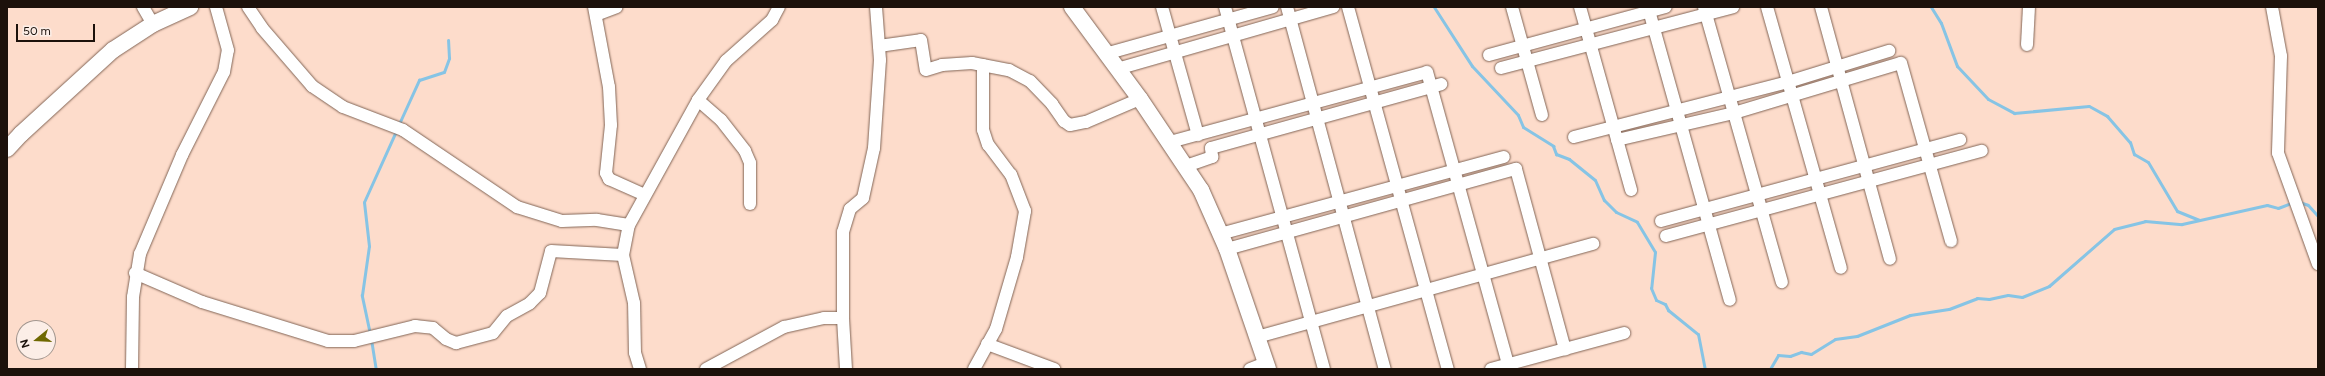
<!DOCTYPE html>
<html>
<head>
<meta charset="utf-8">
<style>
	body { margin:0 }
	#map { position:relative; width:2325px; height:376px; overflow:hidden; background:#fddccb; font-family:Figtree,sans-serif }
	div>[style] { position:absolute }
	.stream>* { height:3px; margin:-1.5px; padding:0 1.5px; transform-origin:1.5px; border-radius:1.5px; background:#86c4e5 }
	.roads { filter:drop-shadow(0 0 1px #826556) drop-shadow(0 0 1px #826556) }
	.minor>* { height:12px; margin:-6px; padding:0 6px; transform-origin:6px; border-radius:6px; background:#fff }
	.tertiary>* { height:16px; margin:-8px; padding:0 8px; transform-origin:8px; border-radius:8px; background:#fff }
	span { translate:-50% -50%; white-space:nowrap; text-align:center; line-height:1.15; -webkit-text-stroke:4px #fceee7; paint-order:stroke }
	.frame { position:absolute; inset:0; border:8px solid #1c110b; pointer-events:none }
	.north { position:absolute; left:16px; top:320px; width:40px; height:40px; box-sizing:border-box; background:#fceee7; border:1px solid #a2968f; border-radius:50%; rotate:252deg; font-size:11px; font-weight:700; line-height:16px; text-align:center; color:#1c110b }
	.north::after { content:''; display:block; margin:auto; width:14px; height:18px; background:#6f6800; clip-path:polygon(50% 0,100% 100%,50% 72%,0 100%) }
	.scale { position:absolute; left:16px; top:24px; width:79px; height:18px; box-sizing:border-box; border:2px solid #1c110b; border-top:0; padding-left:5px; font-size:12px; line-height:14px; white-space:nowrap; color:#1c110b; -webkit-text-stroke:3px #fceee7; paint-order:stroke }
</style>
</head>
<body>
<div id="map">
	<div class="stream">
		<div style="left:1434px;top:7px;width:70px;rotate:57.2deg"></div>
		<div style="left:1472px;top:66px;width:67px;rotate:46.8deg"></div>
		<div style="left:1518px;top:115px;width:13px;rotate:67deg"></div>
		<div style="left:1523px;top:127px;width:36px;rotate:32deg"></div>
		<div style="left:1553px;top:146px;width:9px;rotate:69deg"></div>
		<div style="left:1556px;top:154px;width:14px;rotate:21deg"></div>
		<div style="left:1569px;top:159px;width:33px;rotate:39deg"></div>
		<div style="left:1595px;top:180px;width:22px;rotate:66deg"></div>
		<div style="left:1604px;top:200px;width:17px;rotate:45deg"></div>
		<div style="left:1616px;top:212px;width:23px;rotate:25deg"></div>
		<div style="left:1637px;top:222px;width:35px;rotate:59deg"></div>
		<div style="left:1655px;top:252px;width:36px;rotate:96deg"></div>
		<div style="left:1651px;top:288px;width:13px;rotate:67deg"></div>
		<div style="left:1656px;top:300px;width:10px;rotate:24deg"></div>
		<div style="left:1665px;top:304px;width:7px;rotate:63deg"></div>
		<div style="left:1668px;top:310px;width:38px;rotate:39deg"></div>
		<div style="left:1698px;top:334px;width:36px;rotate:79deg"></div>
		<div style="left:1931px;top:7px;width:19px;rotate:58deg"></div>
		<div style="left:1941px;top:23px;width:46px;rotate:69.6deg"></div>
		<div style="left:1957px;top:66px;width:45px;rotate:46.8deg"></div>
		<div style="left:1988px;top:99px;width:30px;rotate:28deg"></div>
		<div style="left:2014px;top:113px;width:75px;rotate:-5.3deg"></div>
		<div style="left:2089px;top:106px;width:21px;rotate:29deg"></div>
		<div style="left:2107px;top:116px;width:35px;rotate:49deg"></div>
		<div style="left:2130px;top:142px;width:13px;rotate:72deg"></div>
		<div style="left:2134px;top:154px;width:16px;rotate:30deg"></div>
		<div style="left:2148px;top:162px;width:57px;rotate:59.4deg"></div>
		<div style="left:2177px;top:211px;width:24px;rotate:22deg"></div>
		<div style="left:398px;top:126px;width:51px;rotate:-65.5deg"></div>
		<div style="left:419px;top:80px;width:26px;rotate:-18deg"></div>
		<div style="left:444px;top:72px;width:15px;rotate:-70deg"></div>
		<div style="left:449px;top:58px;width:18px;rotate:-93deg"></div>
		<div style="left:2299px;top:202px;width:9px;rotate:18deg"></div>
		<div style="left:2308px;top:205px;width:15px;rotate:48deg"></div>
		<div style="left:370px;top:334px;width:40px;rotate:-102deg"></div>
		<div style="left:362px;top:295px;width:49px;rotate:-81.9deg"></div>
		<div style="left:369px;top:246px;width:44px;rotate:-96.5deg"></div>
		<div style="left:364px;top:202px;width:78px;rotate:-65.7deg"></div>
		<div style="left:371px;top:339px;width:30px;rotate:81deg"></div>
		<div style="left:1770px;top:369px;width:16px;rotate:-60deg"></div>
		<div style="left:1778px;top:355px;width:12px;rotate:5deg"></div>
		<div style="left:1790px;top:356px;width:12px;rotate:-20deg"></div>
		<div style="left:1801px;top:352px;width:10px;rotate:11deg"></div>
		<div style="left:1811px;top:354px;width:28px;rotate:-32deg"></div>
		<div style="left:1835px;top:339px;width:22px;rotate:-8deg"></div>
		<div style="left:1857px;top:336px;width:57px;rotate:-21.6deg"></div>
		<div style="left:1910px;top:315px;width:39px;rotate:-9deg"></div>
		<div style="left:1949px;top:309px;width:30px;rotate:-21deg"></div>
		<div style="left:1977px;top:298px;width:12px;rotate:5deg"></div>
		<div style="left:1989px;top:299px;width:19px;rotate:-12deg"></div>
		<div style="left:2008px;top:295px;width:14px;rotate:8deg"></div>
		<div style="left:2022px;top:297px;width:29px;rotate:-22deg"></div>
		<div style="left:2049px;top:286px;width:86px;rotate:-41.2deg"></div>
		<div style="left:2114px;top:229px;width:32px;rotate:-14deg"></div>
		<div style="left:2145px;top:221px;width:37px;rotate:5deg"></div>
		<div style="left:2182px;top:224px;width:87px;rotate:-12.6deg"></div>
		<div style="left:2267px;top:205px;width:11px;rotate:15deg"></div>
		<div style="left:2278px;top:208px;width:17px;rotate:-21deg"></div>
	</div>
	<div class="roads">
		<div class="minor">
			<div style="left:143px;top:7px;width:20px;rotate:60deg"></div>
			<div style="left:248px;top:7px;width:25px;rotate:56deg"></div>
			<div style="left:262px;top:28px;width:77px;rotate:49.2deg"></div>
			<div style="left:312px;top:86px;width:37px;rotate:34deg"></div>
			<div style="left:343px;top:107px;width:64px;rotate:21deg"></div>
			<div style="left:403px;top:130px;width:138px;rotate:34deg"></div>
			<div style="left:517px;top:207px;width:47px;rotate:17.3deg"></div>
			<div style="left:562px;top:221px;width:35px;rotate:-2deg"></div>
			<div style="left:597px;top:220px;width:32px;rotate:9deg"></div>
			<div style="left:594px;top:7px;width:81px;rotate:79.4deg"></div>
			<div style="left:609px;top:87px;width:38px;rotate:87deg"></div>
			<div style="left:611px;top:125px;width:48px;rotate:95.9deg"></div>
			<div style="left:606px;top:173px;width:7px;rotate:63deg"></div>
			<div style="left:609px;top:179px;width:39px;rotate:24deg"></div>
			<div style="left:1162px;top:7px;width:133px;rotate:74.3deg"></div>
			<div style="left:1225px;top:7px;width:375px;rotate:74.7deg"></div>
			<div style="left:1287px;top:7px;width:375px;rotate:74.9deg"></div>
			<div style="left:1348px;top:7px;width:376px;rotate:74.6deg"></div>
			<div style="left:1512px;top:7px;width:112px;rotate:74.5deg"></div>
			<div style="left:1580px;top:7px;width:190px;rotate:74.4deg"></div>
			<div style="left:1648px;top:7px;width:304px;rotate:74.4deg"></div>
			<div style="left:1704px;top:7px;width:286px;rotate:74.2deg"></div>
			<div style="left:1767px;top:7px;width:271px;rotate:74.2deg"></div>
			<div style="left:1821px;top:7px;width:261px;rotate:74.7deg"></div>
			<div style="left:2272px;top:7px;width:50px;rotate:79.6deg"></div>
			<div style="left:2281px;top:56px;width:97px;rotate:91.8deg"></div>
			<div style="left:2278px;top:153px;width:118px;rotate:70.2deg"></div>
			<div style="left:596px;top:15px;width:22px;rotate:-21deg"></div>
			<div style="left:2027px;top:45px;width:38px;rotate:-87deg"></div>
			<div style="left:879px;top:46px;width:42px;rotate:-8.1deg"></div>
			<div style="left:921px;top:40px;width:30px;rotate:81deg"></div>
			<div style="left:926px;top:70px;width:17px;rotate:-17deg"></div>
			<div style="left:942px;top:65px;width:30px;rotate:-4deg"></div>
			<div style="left:972px;top:63px;width:38px;rotate:11deg"></div>
			<div style="left:1009px;top:70px;width:24px;rotate:28deg"></div>
			<div style="left:1030px;top:81px;width:32px;rotate:46deg"></div>
			<div style="left:1052px;top:104px;width:21px;rotate:55deg"></div>
			<div style="left:1064px;top:121px;width:7px;rotate:34deg"></div>
			<div style="left:1070px;top:125px;width:16px;rotate:-11deg"></div>
			<div style="left:1086px;top:122px;width:59px;rotate:-23.1deg"></div>
			<div style="left:1105px;top:54px;width:174px;rotate:-15.6deg"></div>
			<div style="left:1489px;top:55px;width:183px;rotate:-15.2deg"></div>
			<div style="left:1501px;top:68px;width:240px;rotate:-14.7deg"></div>
			<div style="left:1117px;top:69px;width:225px;rotate:-16deg"></div>
			<div style="left:698px;top:100px;width:30px;rotate:41deg"></div>
			<div style="left:721px;top:120px;width:39px;rotate:52deg"></div>
			<div style="left:745px;top:151px;width:13px;rotate:67deg"></div>
			<div style="left:750px;top:163px;width:41px;rotate:90deg"></div>
			<div style="left:1574px;top:137px;width:221px;rotate:-14.4deg"></div>
			<div style="left:1788px;top:82px;width:106px;rotate:-17.1deg"></div>
			<div style="left:1617px;top:140px;width:120px;rotate:-13deg"></div>
			<div style="left:1734px;top:113px;width:174px;rotate:-16.7deg"></div>
			<div style="left:1901px;top:63px;width:185px;rotate:74.3deg"></div>
			<div style="left:1170px;top:142px;width:266px;rotate:-15.2deg"></div>
			<div style="left:1427px;top:72px;width:304px;rotate:74.5deg"></div>
			<div style="left:1186px;top:166px;width:28px;rotate:-19deg"></div>
			<div style="left:1212px;top:157px;width:9px;rotate:-96deg"></div>
			<div style="left:1211px;top:148px;width:239px;rotate:-15.5deg"></div>
			<div style="left:1661px;top:221px;width:310px;rotate:-15.2deg"></div>
			<div style="left:1220px;top:234px;width:294px;rotate:-15.2deg"></div>
			<div style="left:1666px;top:236px;width:327px;rotate:-15.1deg"></div>
			<div style="left:1227px;top:249px;width:300px;rotate:-15.5deg"></div>
			<div style="left:1516px;top:169px;width:187px;rotate:74.8deg"></div>
			<div style="left:135px;top:273px;width:73px;rotate:23.4deg"></div>
			<div style="left:202px;top:302px;width:132px;rotate:17.2deg"></div>
			<div style="left:328px;top:341px;width:26px"></div>
			<div style="left:354px;top:341px;width:63px;rotate:-13.8deg"></div>
			<div style="left:415px;top:326px;width:18px;rotate:6deg"></div>
			<div style="left:433px;top:328px;width:17px;rotate:40deg"></div>
			<div style="left:446px;top:339px;width:11px;rotate:22deg"></div>
			<div style="left:456px;top:343px;width:38px;rotate:-15deg"></div>
			<div style="left:493px;top:333px;width:22px;rotate:-51deg"></div>
			<div style="left:507px;top:316px;width:26px;rotate:-29deg"></div>
			<div style="left:530px;top:303px;width:14px;rotate:-45deg"></div>
			<div style="left:540px;top:293px;width:43px;rotate:-75.3deg"></div>
			<div style="left:551px;top:251px;width:72px;rotate:3.2deg"></div>
			<div style="left:1257px;top:337px;width:349px;rotate:-15.5deg"></div>
			<div style="left:987px;top:344px;width:72px;rotate:20.5deg"></div>
			<div style="left:132px;top:369px;width:72px;rotate:-89.2deg"></div>
			<div style="left:133px;top:297px;width:44px;rotate:-80.8deg"></div>
			<div style="left:140px;top:254px;width:108px;rotate:-67deg"></div>
			<div style="left:182px;top:155px;width:93px;rotate:-63.2deg"></div>
			<div style="left:224px;top:72px;width:22px;rotate:-80deg"></div>
			<div style="left:228px;top:50px;width:45px;rotate:-105.6deg"></div>
			<div style="left:640px;top:369px;width:17px;rotate:-107deg"></div>
			<div style="left:635px;top:353px;width:50px;rotate:-91.1deg"></div>
			<div style="left:634px;top:303px;width:49px;rotate:-102.9deg"></div>
			<div style="left:623px;top:255px;width:31px;rotate:-79deg"></div>
			<div style="left:629px;top:225px;width:143px;rotate:-61.1deg"></div>
			<div style="left:698px;top:100px;width:48px;rotate:-54.3deg"></div>
			<div style="left:726px;top:61px;width:62px;rotate:-41.7deg"></div>
			<div style="left:772px;top:20px;width:15px;rotate:-62deg"></div>
			<div style="left:706px;top:369px;width:89px;rotate:-28.3deg"></div>
			<div style="left:784px;top:327px;width:41px;rotate:-12.7deg"></div>
			<div style="left:824px;top:318px;width:19px"></div>
			<div style="left:846px;top:369px;width:51px;rotate:-93.4deg"></div>
			<div style="left:843px;top:318px;width:86px;rotate:-90deg"></div>
			<div style="left:843px;top:232px;width:24px;rotate:-73deg"></div>
			<div style="left:850px;top:209px;width:17px;rotate:-40deg"></div>
			<div style="left:863px;top:198px;width:51px;rotate:-77.6deg"></div>
			<div style="left:874px;top:148px;width:88px;rotate:-86.1deg"></div>
			<div style="left:880px;top:60px;width:53px;rotate:-94.3deg"></div>
			<div style="left:974px;top:369px;width:46px;rotate:-61.2deg"></div>
			<div style="left:996px;top:329px;width:75px;rotate:-73.7deg"></div>
			<div style="left:1017px;top:257px;width:47px;rotate:-80.1deg"></div>
			<div style="left:1025px;top:211px;width:39px;rotate:-111deg"></div>
			<div style="left:1011px;top:175px;width:38px;rotate:-127deg"></div>
			<div style="left:988px;top:145px;width:16px;rotate:-108deg"></div>
			<div style="left:983px;top:130px;width:65px;rotate:-90deg"></div>
			<div style="left:1250px;top:369px;width:17px;rotate:-21deg"></div>
			<div style="left:1491px;top:369px;width:138px;rotate:-15.1deg"></div>
		</div>
		<div class="tertiary">
			<div style="left:1072px;top:7px;width:114px;rotate:53.5deg"></div>
			<div style="left:1140px;top:99px;width:110px;rotate:56.2deg"></div>
			<div style="left:1201px;top:190px;width:64px;rotate:66.2deg"></div>
			<div style="left:1227px;top:249px;width:127px;rotate:71.1deg"></div>
			<div style="left:7px;top:149px;width:21px;rotate:-47deg"></div>
			<div style="left:21px;top:134px;width:125px;rotate:-42.4deg"></div>
			<div style="left:113px;top:50px;width:48px;rotate:-33deg"></div>
			<div style="left:153px;top:24px;width:41px;rotate:-24.7deg"></div>
		</div>
	</div>
	<div class="frame"></div>
	<div class="north">N</div>
	<div class="scale">50 m</div>
</div>
</body>
</html>
